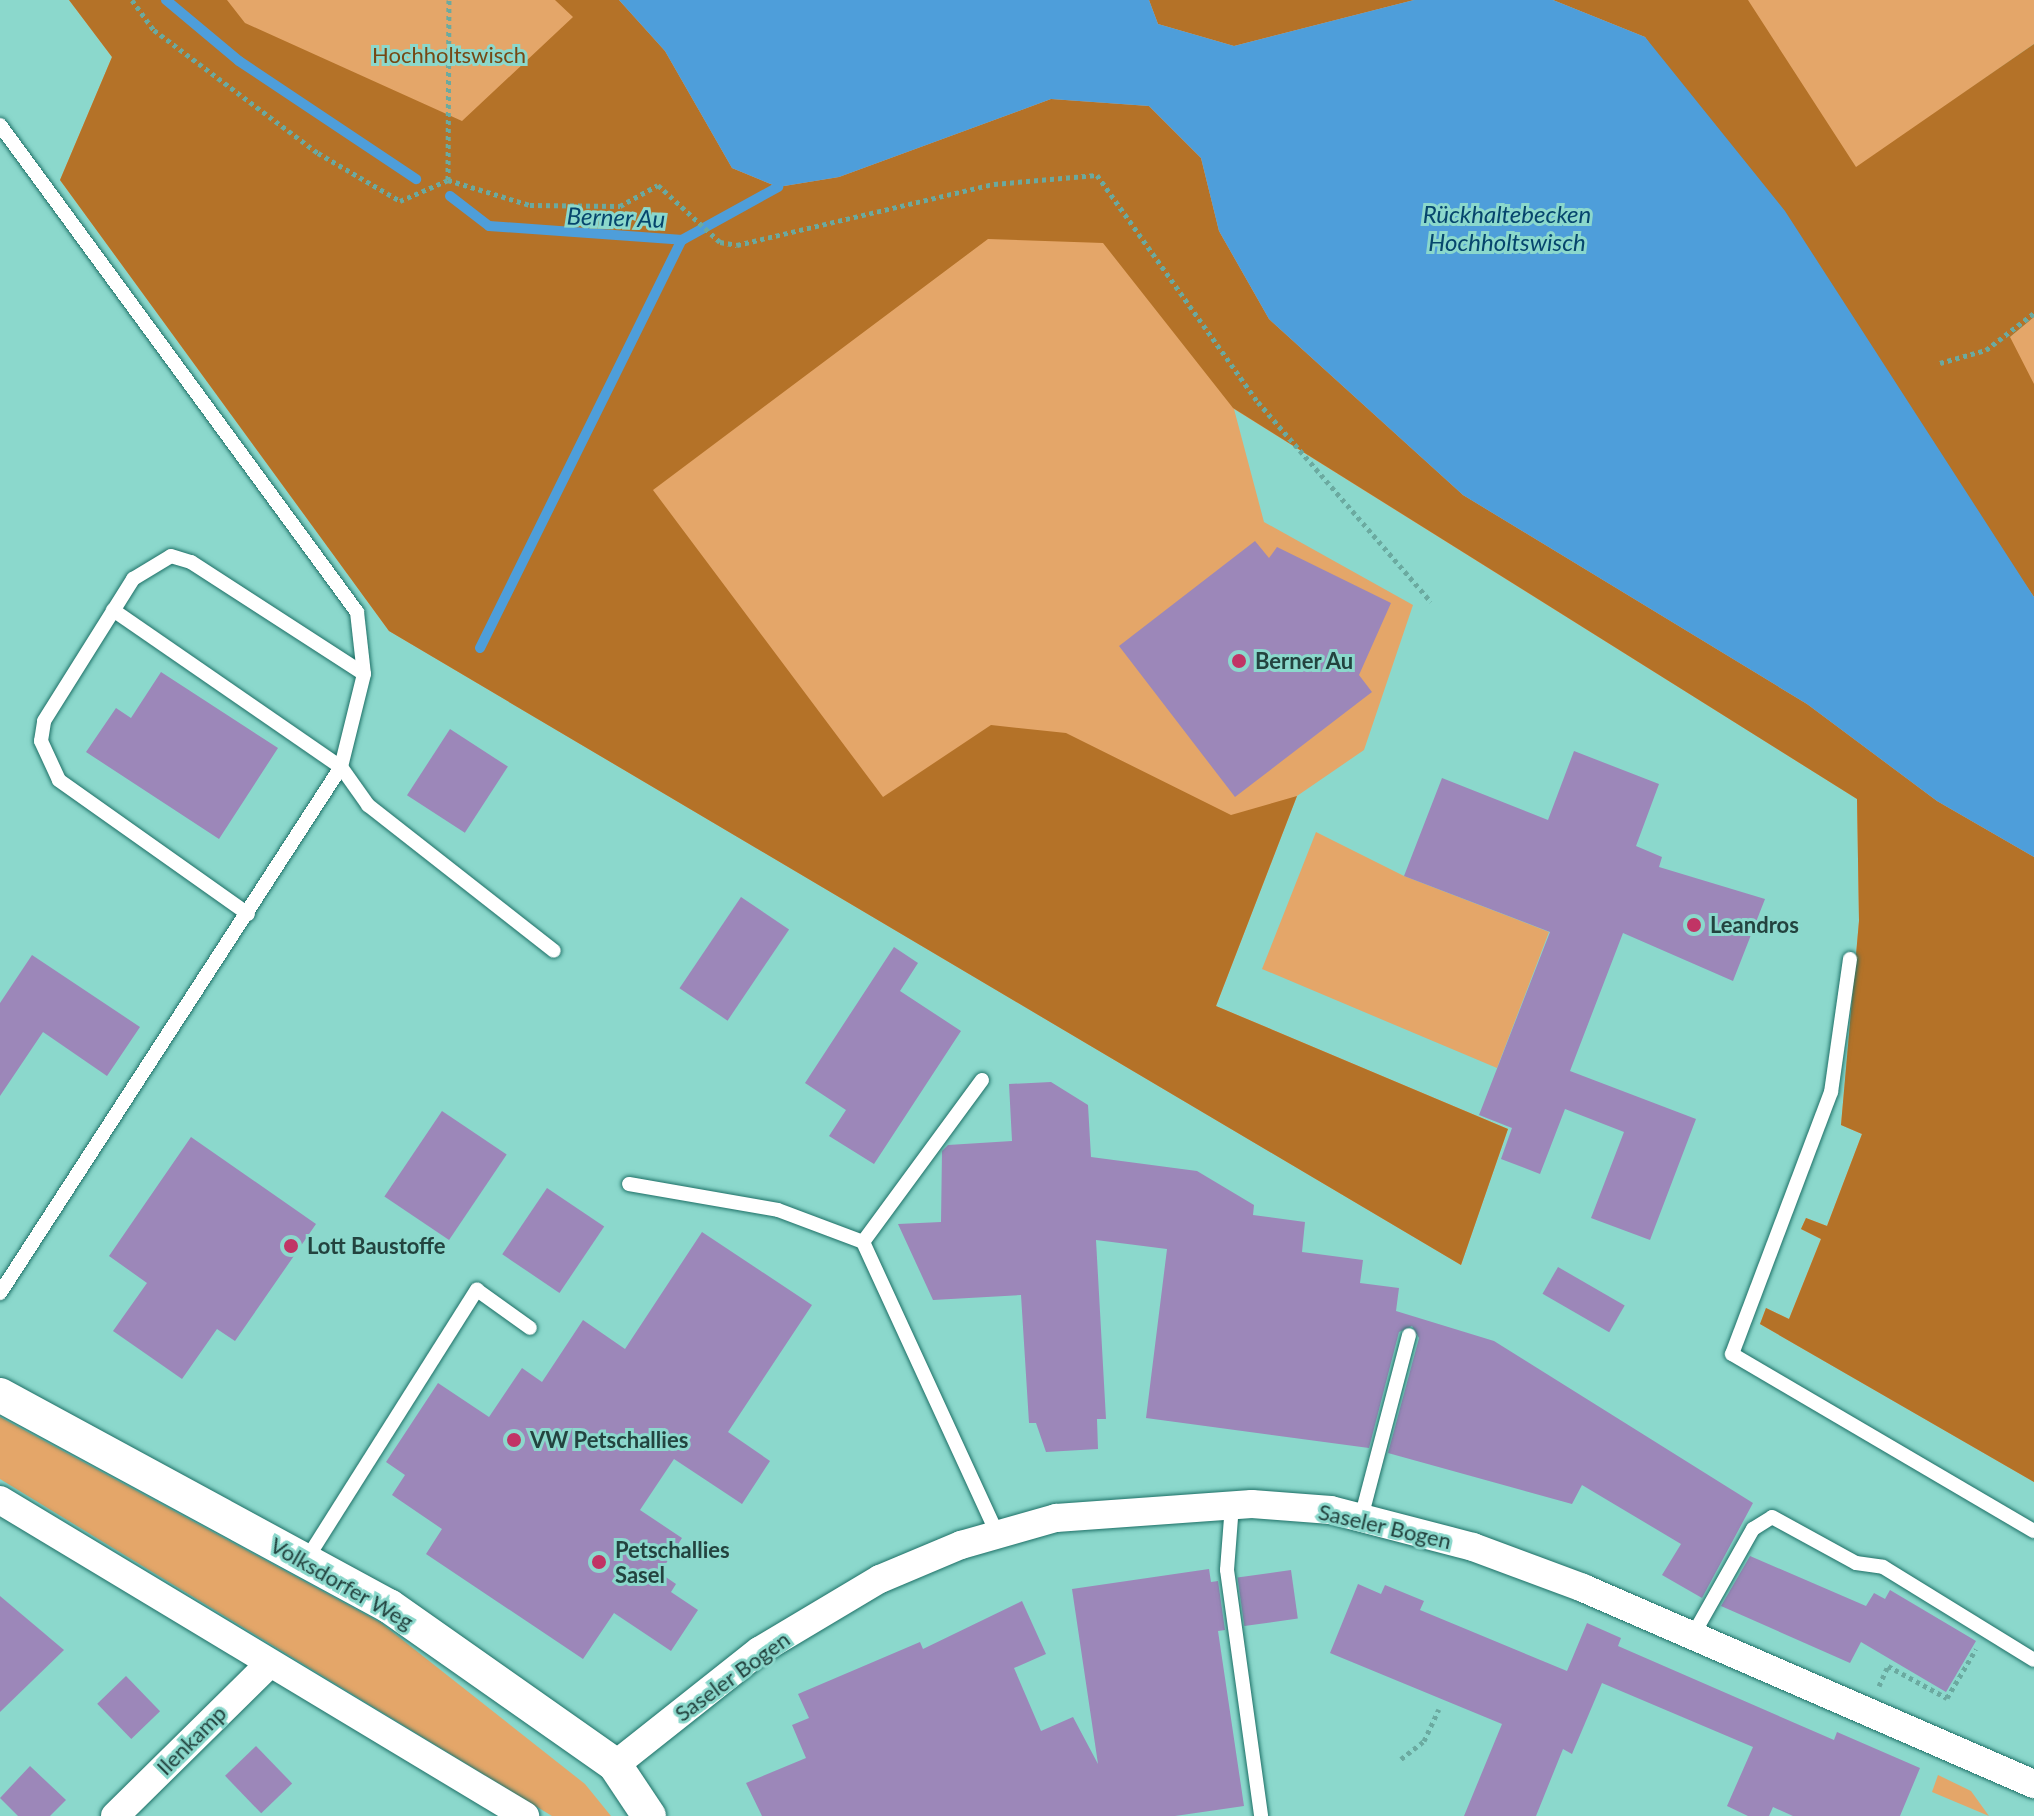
<!DOCTYPE html>
<html>
<head>
<meta charset="utf-8">
<style>
	body { margin:0 }
	#map { position:relative; width:2034px; height:1816px; overflow:hidden; background:#8bd8cc; font-family:Lato,sans-serif }
	div>[style] { position:absolute }
	.green>* { inset:0; background:#e4a669 }
	.forest>* { inset:0; background:#b47228 }
	.water>* { inset:0; background:#4e9eda }
	.stream>* { height:10px; margin:-5px; padding:0 5px; transform-origin:5px; border-radius:5px; background:#4e9eda }
	.building>* { inset:0; background:#9c87b9; transform-origin:0 0 }
	.path>* { height:5px; margin-top:-2.5px; transform-origin:0; background:repeating-linear-gradient(90deg,#6baaa0 0 4px,transparent 0 8px) }
	.roads { filter:drop-shadow(0 0 2px #1e7067) drop-shadow(0 0 2px #1e7067) }
	.service>* { height:14px; margin:-7px; padding:0 7px; transform-origin:7px; border-radius:7px; background:#fff }
	.minor>* { height:28px; margin:-14px; padding:0 14px; transform-origin:14px; border-radius:14px; background:#fff }
	.tertiary>* { height:34px; margin:-17px; padding:0 17px; transform-origin:17px; border-radius:17px; background:#fff }
	.dots>* { width:22px; height:22px; translate:-50% -50%; box-sizing:border-box; border:4px solid #8bd8cc; border-radius:50% }
	span { translate:-50% -50%; white-space:nowrap; text-align:center; line-height:1.15; -webkit-text-stroke:6px #8bd8cc; paint-order:stroke }
	.park-label { font-size:22px; color:#764814 }
	.poi-label { font-size:22px; color:#23433f; font-weight:700 }
	.left { translate:0 -50%; text-align:left }
	.street-label { font-size:22px; color:#23433f }
	.water-label { font-size:24px; color:#06456d; font-style:italic }
</style>
</head>
<body>
<div id="map">
	<div class="green">
		<div style="clip-path:polygon(69px 0,2034px 0,2034px 44px,1857px 168px,2010px 337px,2034px 317px,2034px 1482px,1760px 1324px,1766px 1308px,1789px 1319px,1821px 1239px,1801px 1229px,1806px 1218px,1827px 1226px,1862px 1134px,1841px 1125px,1859px 921px,1857px 799px,1234px 409px,1264px 522px,1413px 605px,1364px 750px,1297px 796px,1216px 1006px,1508px 1129px,1461px 1265px,389px 631px,60px 180px,112px 57px)"></div>
		<div style="clip-path:polygon(1316px 832px,1404px 876px,1549px 932px,1497px 1068px,1262px 969px)"></div>
		<div style="clip-path:polygon(0 1417px,381px 1623px,585px 1784px,611px 1816px,552px 1816px,0 1479px)"></div>
		<div style="clip-path:polygon(1938px 1775px,1971px 1791px,1989px 1816px,1932px 1792px)"></div>
	</div>
	<div class="forest">
		<div style="clip-path:polygon(69px 0,227px 0,245px 23px,462px 121px,573px 17px,555px 0,619px 0,665px 51px,732px 168px,778px 187px,839px 177px,1051px 99px,1149px 106px,1201px 158px,1219px 231px,1269px 319px,1463px 495px,1807px 704px,1937px 801px,2034px 857px,2034px 1482px,1760px 1324px,1766px 1308px,1789px 1319px,1821px 1239px,1801px 1229px,1806px 1218px,1827px 1226px,1862px 1134px,1841px 1125px,1859px 921px,1857px 799px,1233px 408px,1103px 243px,988px 239px,653px 490px,883px 797px,991px 725px,1066px 733px,1231px 815px,1297px 796px,1216px 1006px,1508px 1129px,1461px 1265px,389px 631px,60px 180px,112px 57px)"></div>
		<div style="clip-path:polygon(1149px 0,1414px 0,1234px 46px,1158px 24px)"></div>
		<div style="clip-path:polygon(1553px 0,1748px 0,1856px 167px,2034px 44px,2034px 317px,2010px 337px,2034px 384px,2034px 597px,1645px 37px)"></div>
	</div>
	<div class="water">
		<div style="clip-path:polygon(619px 0,1149px 0,1158px 24px,1234px 46px,1414px 0,1553px 0,1645px 37px,1785px 211px,2034px 597px,2034px 857px,1937px 801px,1807px 704px,1463px 495px,1269px 319px,1219px 231px,1201px 158px,1149px 106px,1051px 99px,839px 177px,778px 187px,732px 168px,665px 51px)"></div>
	</div>
	<div class="stream">
		<div style="left:166px;top:0;width:95px;rotate:39.9deg"></div>
		<div style="left:239px;top:61px;width:213px;rotate:33.7deg"></div>
		<div style="left:450px;top:196px;width:49px;rotate:37.6deg"></div>
		<div style="left:489px;top:226px;width:194px;rotate:4.1deg"></div>
		<div style="left:682px;top:240px;width:110px;rotate:-28.9deg"></div>
		<div style="left:480px;top:648px;width:455px;rotate:-63.7deg"></div>
	</div>
	<div class="building">
		<div style="clip-path:polygon(1255px 541px,1269px 558px,1277px 547px,1391px 603px,1359px 675px,1372px 692px,1235px 797px,1119px 646px)"></div>
		<div style="clip-path:polygon(161px 672px,278px 748px,219px 839px,86px 752px,116px 708px,131px 718px)"></div>
		<div style="left:450px;top:729px;width:69px;height:79px;rotate:33deg"></div>
		<div style="clip-path:polygon(1574px 751px,1659px 784px,1636px 846px,1662px 857px,1659px 867px,1765px 899px,1733px 981px,1623px 933px,1570px 1071px,1696px 1119px,1650px 1240px,1591px 1218px,1624px 1132px,1565px 1109px,1540px 1174px,1501px 1159px,1512px 1128px,1479px 1115px,1550px 932px,1404px 876px,1442px 778px,1548px 820px)"></div>
		<div style="left:741px;top:897px;width:58px;height:110px;rotate:34deg"></div>
		<div style="clip-path:polygon(894px 947px,918px 963px,900px 991px,961px 1031px,874px 1164px,829px 1136px,846px 1110px,805px 1083px)"></div>
		<div style="clip-path:polygon(32px 955px,140px 1027px,107px 1076px,43px 1032px,0 1096px,0 1003px)"></div>
		<div style="clip-path:polygon(1051px 1082px,1088px 1105px,1091px 1157px,1197px 1171px,1254px 1205px,1253px 1215px,1305px 1222px,1302px 1252px,1363px 1260px,1360px 1283px,1399px 1288px,1396px 1311px,1494px 1341px,1753px 1503px,1702px 1598px,1662px 1575px,1681px 1544px,1582px 1485px,1572px 1504px,1388px 1453px,1419px 1338px,1412px 1326px,1399px 1332px,1369px 1448px,1146px 1418px,1167px 1249px,1096px 1240px,1106px 1419px,1097px 1419px,1098px 1449px,1046px 1452px,1036px 1423px,1029px 1423px,1021px 1295px,933px 1300px,898px 1224px,941px 1222px,942px 1151px,948px 1145px,1012px 1141px,1009px 1084px)"></div>
		<div style="left:442px;top:1111px;width:78px;height:103px;rotate:34deg"></div>
		<div style="clip-path:polygon(191px 1137px,316px 1224px,235px 1341px,217px 1329px,182px 1379px,113px 1331px,147px 1283px,109px 1256px)"></div>
		<div style="left:547px;top:1188px;width:69px;height:80px;rotate:34deg"></div>
		<div style="clip-path:polygon(702px 1232px,812px 1305px,728px 1432px,770px 1461px,742px 1504px,674px 1459px,640px 1510px,682px 1538px,660px 1573px,676px 1584px,671px 1592px,698px 1610px,671px 1651px,614px 1613px,583px 1659px,426px 1554px,442px 1529px,392px 1495px,405px 1475px,386px 1462px,438px 1383px,489px 1417px,522px 1368px,542px 1382px,583px 1320px,625px 1349px)"></div>
		<div style="left:1558px;top:1267px;width:77px;height:31px;rotate:30deg"></div>
		<div style="clip-path:polygon(1750px 1556px,1866px 1606px,1874px 1593px,1885px 1599px,1890px 1590px,1976px 1641px,1946px 1692px,1861px 1642px,1850px 1663px,1721px 1606px)"></div>
		<div style="clip-path:polygon(1209px 1569px,1211px 1582px,1218px 1581px,1225px 1630px,1218px 1631px,1244px 1806px,1175px 1816px,762px 1816px,746px 1783px,806px 1758px,792px 1725px,809px 1718px,798px 1694px,920px 1642px,923px 1649px,1022px 1601px,1046px 1654px,1014px 1668px,1041px 1731px,1073px 1717px,1098px 1764px,1072px 1589px)"></div>
		<div style="left:1291px;top:1570px;width:49px;height:54px;rotate:82deg"></div>
		<div style="clip-path:polygon(1358px 1584px,1381px 1594px,1385px 1585px,1424px 1601px,1420px 1610px,1567px 1671px,1587px 1623px,1621px 1638px,1618px 1646px,1834px 1740px,1837px 1732px,1920px 1768px,1900px 1816px,1793px 1816px,1773px 1807px,1769px 1816px,1748px 1816px,1727px 1806px,1753px 1747px,1602px 1683px,1572px 1754px,1563px 1749px,1536px 1816px,1464px 1816px,1502px 1724px,1330px 1653px)"></div>
		<div style="clip-path:polygon(0 1596px,64px 1650px,0 1712px)"></div>
		<div style="left:126px;top:1676px;width:49px;height:40px;rotate:46deg"></div>
		<div style="left:256px;top:1746px;width:52px;height:43px;rotate:46deg"></div>
		<div style="clip-path:polygon(30px 1766px,66px 1800px,50px 1816px,18px 1816px,0 1798px)"></div>
	</div>
	<div class="path">
		<div style="left:132px;top:0;width:37px;rotate:54deg"></div>
		<div style="left:154px;top:30px;width:205px;rotate:36.9deg"></div>
		<div style="left:318px;top:153px;width:95px;rotate:30.3deg"></div>
		<div style="left:400px;top:201px;width:52px;rotate:-23.6deg"></div>
		<div style="left:448px;top:180px;width:86px;rotate:17deg"></div>
		<div style="left:530px;top:205px;width:90px;rotate:0.6deg"></div>
		<div style="left:620px;top:206px;width:43px;rotate:-28.9deg"></div>
		<div style="left:658px;top:185px;width:84px;rotate:42.6deg"></div>
		<div style="left:720px;top:242px;width:17px;rotate:10deg"></div>
		<div style="left:737px;top:245px;width:264px;rotate:-13.4deg"></div>
		<div style="left:994px;top:184px;width:103px;rotate:-5deg"></div>
		<div style="left:1097px;top:175px;width:278px;rotate:54.7deg"></div>
		<div style="left:1258px;top:402px;width:264px;rotate:49.1deg"></div>
		<div style="left:448px;top:180px;width:180px;rotate:-89.7deg"></div>
		<div style="left:1940px;top:363px;width:48px;rotate:-15.8deg"></div>
		<div style="left:1986px;top:350px;width:61px;rotate:-37.6deg"></div>
		<div style="left:1879px;top:1686px;width:22px;rotate:-66deg"></div>
		<div style="left:1888px;top:1666px;width:67px;rotate:28.5deg"></div>
		<div style="left:1947px;top:1698px;width:57px;rotate:-59.4deg"></div>
		<div style="left:1401px;top:1759px;width:29px;rotate:-38deg"></div>
		<div style="left:1424px;top:1741px;width:35px;rotate:-65deg"></div>
	</div>
	<div class="roads">
		<div class="service">
			<div style="left:0;top:125px;width:604px;rotate:53.76deg"></div>
			<div style="left:357px;top:612px;width:62px;rotate:83.6deg"></div>
			<div style="left:364px;top:674px;width:96px;rotate:103.9deg"></div>
			<div style="left:341px;top:767px;width:627px;rotate:122.95deg"></div>
			<div style="left:113px;top:610px;width:277px;rotate:34.6deg"></div>
			<div style="left:341px;top:767px;width:47px;rotate:54.6deg"></div>
			<div style="left:368px;top:805px;width:236px;rotate:38.1deg"></div>
			<div style="left:248px;top:914px;width:232px;rotate:-144.7deg"></div>
			<div style="left:59px;top:780px;width:43px;rotate:-114.8deg"></div>
			<div style="left:41px;top:741px;width:20px;rotate:-81deg"></div>
			<div style="left:44px;top:721px;width:168px;rotate:-57.9deg"></div>
			<div style="left:133px;top:579px;width:44px;rotate:-31.2deg"></div>
			<div style="left:171px;top:556px;width:21px;rotate:17deg"></div>
			<div style="left:191px;top:562px;width:206px;rotate:32.9deg"></div>
			<div style="left:1850px;top:959px;width:134px;rotate:98.1deg"></div>
			<div style="left:1831px;top:1092px;width:280px;rotate:110.7deg"></div>
			<div style="left:1732px;top:1354px;width:350px;rotate:30.4deg"></div>
			<div style="left:629px;top:1184px;width:151px;rotate:9.9deg"></div>
			<div style="left:778px;top:1210px;width:91px;rotate:20.6deg"></div>
			<div style="left:863px;top:1242px;width:321px;rotate:65.3deg"></div>
			<div style="left:863px;top:1242px;width:201px;rotate:-53.7deg"></div>
			<div style="left:1232px;top:1505px;width:65px;rotate:94.4deg"></div>
			<div style="left:1227px;top:1570px;width:248px;rotate:82.1deg"></div>
			<div style="left:1361px;top:1518px;width:189px;rotate:-75.3deg"></div>
			<div style="left:306px;top:1560px;width:320px;rotate:-57.7deg"></div>
			<div style="left:477px;top:1290px;width:65px;rotate:35.6deg"></div>
			<div style="left:1693px;top:1635px;width:122px;rotate:-60.5deg"></div>
			<div style="left:1753px;top:1529px;width:22px;rotate:-32deg"></div>
			<div style="left:1772px;top:1517px;width:96px;rotate:28.7deg"></div>
			<div style="left:1856px;top:1563px;width:27px;rotate:8deg"></div>
			<div style="left:1883px;top:1567px;width:177px;rotate:31.6deg"></div>
		</div>
		<div class="minor">
			<div style="left:0;top:1500px;width:613px;rotate:31.04deg"></div>
			<div style="left:615px;top:1765px;width:184px;rotate:-38.4deg"></div>
			<div style="left:759px;top:1651px;width:141px;rotate:-30.8deg"></div>
			<div style="left:880px;top:1579px;width:88px;rotate:-22.8deg"></div>
			<div style="left:961px;top:1545px;width:99px;rotate:-15.9deg"></div>
			<div style="left:1056px;top:1518px;width:196px;rotate:-4.1deg"></div>
			<div style="left:1252px;top:1504px;width:79px;rotate:4.3deg"></div>
			<div style="left:1331px;top:1510px;width:147px;rotate:14.6deg"></div>
			<div style="left:1473px;top:1547px;width:117px;rotate:20.4deg"></div>
			<div style="left:1583px;top:1588px;width:492px;rotate:23.5deg"></div>
			<div style="left:115px;top:1816px;width:215px;rotate:-44.6deg"></div>
		</div>
		<div class="tertiary">
			<div style="left:0;top:1395px;width:443px;rotate:28.5deg"></div>
			<div style="left:389px;top:1606px;width:276px;rotate:35.1deg"></div>
			<div style="left:615px;top:1765px;width:61px;rotate:56.3deg"></div>
		</div>
	</div>
	<div class="dots">
		<div style="left:1239px;top:661px;background:#c13465"></div>
		<div style="left:1694px;top:925px;background:#c13465"></div>
		<div style="left:291px;top:1246px;background:#c13465"></div>
		<div style="left:514px;top:1440px;background:#c13465"></div>
		<div style="left:599px;top:1562px;background:#c13465"></div>
	</div>
	<div class="park-label">
		<span style="left:449px;top:55px">Hochholtswisch</span>
	</div>
	<div class="poi-label">
		<span class="left" style="left:1255px;top:661px">Berner Au</span>
		<span class="left" style="left:1710px;top:925px">Leandros</span>
		<span class="left" style="left:307px;top:1246px">Lott Baustoffe</span>
		<span class="left" style="left:530px;top:1440px">VW Petschallies</span>
		<span class="left" style="left:615px;top:1562px">Petschallies<br>Sasel</span>
	</div>
	<div class="street-label">
		<span style="left:1385px;top:1526px;rotate:13deg">Saseler Bogen</span>
		<span style="left:342px;top:1583px;rotate:30deg">Volksdorfer Weg</span>
		<span style="left:732px;top:1676px;rotate:-36deg">Saseler Bogen</span>
		<span style="left:191px;top:1740px;rotate:-45deg">Ilenkamp</span>
	</div>
	<div class="water-label">
		<span style="left:1507px;top:228px">Rückhaltebecken<br>Hochholtswisch</span>
		<span style="left:616px;top:217px;rotate:2deg">Berner Au</span>
	</div>
</div>
</body>
</html>
